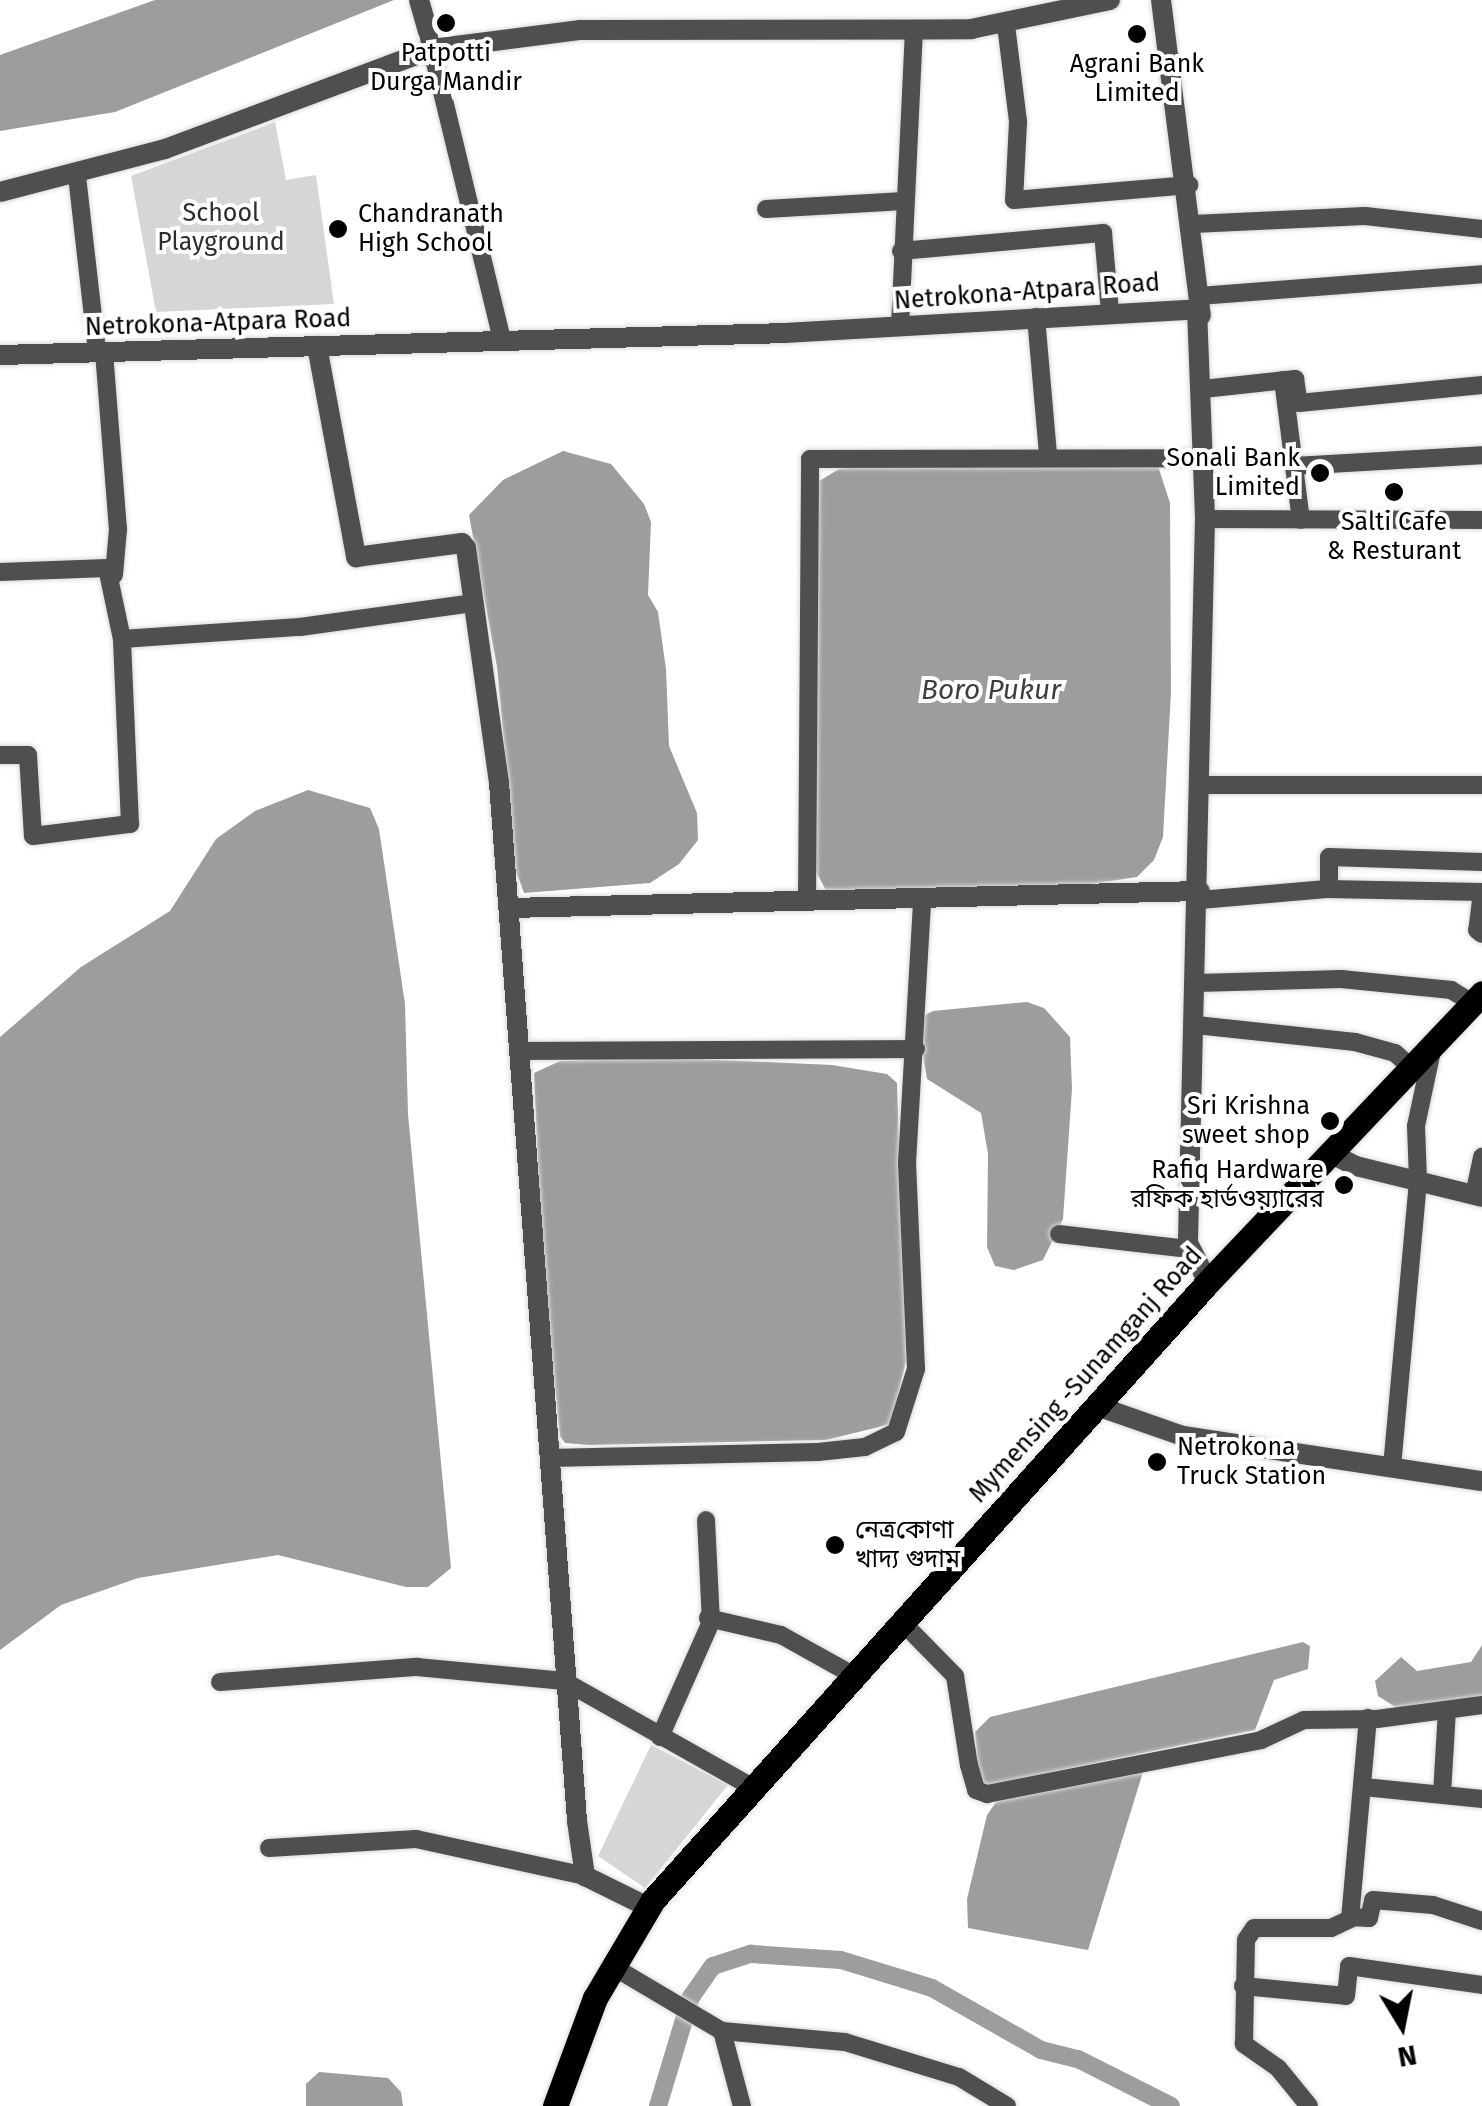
<!DOCTYPE html>
<html>
<head>
<meta charset="utf-8">
<style>
	body { margin:0 }
	#map { position:relative; width:1482px; height:2106px; overflow:hidden; background:#fff; font-family:"Fira Sans","Noto Sans Bengali",sans-serif }
	div>[style] { position:absolute }
	.green>* { inset:0; background:#d6d6d6 }
	.water>* { inset:0; background:#9d9d9d }
	.canal>* { height:18px; margin:-9px; padding:0 9px; transform-origin:9px; border-radius:9px; background:#9d9d9d }
	.roads { filter:drop-shadow(0 0 2px #dbdbdb) drop-shadow(0 0 2px #dbdbdb) }
	.minor>* { height:18px; margin:-9px; padding:0 9px; transform-origin:9px; border-radius:9px; background:#4f4f4f }
	.tertiary>* { height:20px; margin:-10px; padding:0 10px; transform-origin:10px; border-radius:10px; background:#4f4f4f }
	.primary>* { height:25px; margin:-12.5px; padding:0 12.5px; transform-origin:12.5px; border-radius:12.5px; background:#000 }
	.dots>* { width:28px; height:28px; translate:-50% -50%; box-sizing:border-box; border:5px solid #fff; border-radius:50% }
	span { translate:-50% -50%; white-space:nowrap; text-align:center; line-height:1.15; -webkit-text-stroke:8px #fff; paint-order:stroke }
	.poi-label { font-size:25px; color:#000 }
	.left { translate:0 -50%; text-align:left }
	.right { translate:-100% -50%; text-align:right }
	.park-label { font-size:25px; color:#2d2d2d }
	.street-label { font-size:25px; color:#000 }
	.water-label { font-size:28px; color:#3e3e3e; font-style:italic }
	.north { position:absolute; left:1352px; top:1976px; width:100px; height:100px; -webkit-text-stroke:8px #fff; paint-order:stroke; rotate:170deg; font-size:28px; font-weight:700; line-height:40px; text-align:center; color:#000 }
	.north::after { content:''; display:block; margin:auto; width:35px; height:45px; background:#000; clip-path:polygon(50% 0,100% 100%,50% 72%,0 100%) }
</style>
</head>
<body>
<div id="map">
	<div class="green">
		<div style="clip-path:polygon(275px 122px,286px 180px,316px 175px,334px 304px,156px 312px,131px 176px)"></div>
		<div style="clip-path:polygon(651px 1745px,728px 1785px,645px 1888px,598px 1856px)"></div>
	</div>
	<div class="water">
		<div style="clip-path:polygon(155px 0,394px 0,115px 112px,0 131px,0 55px)"></div>
		<div style="clip-path:polygon(563px 451px,611px 464px,644px 504px,651px 522px,648px 595px,658px 612px,666px 669px,669px 746px,697px 813px,698px 840px,679px 864px,650px 883px,524px 893px,516px 871px,497px 667px,469px 515px,503px 480px)"></div>
		<div style="clip-path:polygon(1157px 463px,1170px 503px,1171px 692px,1163px 837px,1154px 860px,1137px 877px,1050px 890px,828px 894px,813px 866px,816px 483px,839px 469px,871px 464px)"></div>
		<div style="clip-path:polygon(308px 790px,370px 808px,379px 829px,405px 1004px,408px 1114px,451px 1568px,428px 1587px,406px 1587px,278px 1555px,138px 1578px,61px 1605px,0 1650px,0 1037px,81px 967px,170px 911px,216px 839px,255px 811px)"></div>
		<div style="clip-path:polygon(1027px 1002px,1044px 1008px,1070px 1037px,1072px 1089px,1063px 1219px,1043px 1260px,1014px 1270px,995px 1266px,987px 1247px,988px 1154px,981px 1113px,927px 1079px,921px 1043px,925px 1015px,933px 1011px)"></div>
		<div style="clip-path:polygon(676px 1058px,832px 1065px,887px 1074px,897px 1083px,906px 1361px,891px 1424px,826px 1440px,589px 1445px,565px 1443px,560px 1436px,542px 1259px,534px 1073px,560px 1061px)"></div>
		<div style="clip-path:polygon(1303px 1642px,1310px 1646px,1308px 1669px,1274px 1680px,1255px 1730px,988px 1785px,979px 1778px,975px 1732px,990px 1717px)"></div>
		<div style="clip-path:polygon(1482px 1645px,1482px 1696px,1400px 1710px,1378px 1696px,1375px 1681px,1401px 1657px,1417px 1671px,1471px 1662px)"></div>
		<div style="clip-path:polygon(1143px 1772px,1088px 1950px,968px 1928px,967px 1899px,987px 1815px,999px 1798px)"></div>
		<div style="clip-path:polygon(319px 2072px,388px 2078px,401px 2092px,403px 2106px,306px 2106px,306px 2084px)"></div>
	</div>
	<div class="canal">
		<div style="left:658px;top:2106px;width:114px;rotate:-73.2deg"></div>
		<div style="left:691px;top:1997px;width:38px;rotate:-55deg"></div>
		<div style="left:713px;top:1966px;width:40px;rotate:-18deg"></div>
		<div style="left:751px;top:1954px;width:90px;rotate:3.8deg"></div>
		<div style="left:841px;top:1960px;width:95px;rotate:17.1deg"></div>
		<div style="left:932px;top:1988px;width:125px;rotate:29.6deg"></div>
		<div style="left:1041px;top:2050px;width:38px;rotate:14deg"></div>
		<div style="left:1078px;top:2059px;width:104px;rotate:26.8deg"></div>
	</div>
	<div class="roads">
		<div class="minor">
			<div style="left:1006px;top:25px;width:98px;rotate:82.9deg"></div>
			<div style="left:1018px;top:122px;width:78px;rotate:92.9deg"></div>
			<div style="left:1014px;top:200px;width:176px;rotate:-4.9deg"></div>
			<div style="left:429px;top:38px;width:310px;rotate:76.4deg"></div>
			<div style="left:77px;top:176px;width:177px;rotate:83.5deg"></div>
			<div style="left:766px;top:209px;width:138px;rotate:-3.3deg"></div>
			<div style="left:1193px;top:224px;width:172px;rotate:-2.7deg"></div>
			<div style="left:1365px;top:216px;width:118px;rotate:6.3deg"></div>
			<div style="left:901px;top:251px;width:203px;rotate:-5.1deg"></div>
			<div style="left:1103px;top:233px;width:79px;rotate:84.9deg"></div>
			<div style="left:1199px;top:296px;width:284px;rotate:-4.4deg"></div>
			<div style="left:1036px;top:317px;width:139px;rotate:85deg"></div>
			<div style="left:900px;top:326px;width:294px;rotate:-87.3deg"></div>
			<div style="left:104px;top:352px;width:178px;rotate:85.5deg"></div>
			<div style="left:118px;top:529px;width:46px;rotate:95deg"></div>
			<div style="left:1283px;top:380px;width:141px;rotate:82.7deg"></div>
			<div style="left:1203px;top:389px;width:93px;rotate:-6.2deg"></div>
			<div style="left:1295px;top:379px;width:24px;rotate:81deg"></div>
			<div style="left:1299px;top:403px;width:184px;rotate:-5.6deg"></div>
			<div style="left:1294px;top:466px;width:188px;rotate:-3.3deg"></div>
			<div style="left:1205px;top:519px;width:277px;rotate:0.2deg"></div>
			<div style="left:0;top:572px;width:107px;rotate:-2.1deg"></div>
			<div style="left:107px;top:568px;width:73px;rotate:78.1deg"></div>
			<div style="left:122px;top:639px;width:178px;rotate:-3.9deg"></div>
			<div style="left:300px;top:627px;width:176px;rotate:-7.9deg"></div>
			<div style="left:0;top:755px;width:28px"></div>
			<div style="left:28px;top:755px;width:81px;rotate:86.5deg"></div>
			<div style="left:33px;top:836px;width:98px;rotate:-7.1deg"></div>
			<div style="left:130px;top:824px;width:185px;rotate:-92.5deg"></div>
			<div style="left:1202px;top:785px;width:280px"></div>
			<div style="left:1329px;top:889px;width:32px;rotate:-90deg"></div>
			<div style="left:1329px;top:857px;width:153px;rotate:1.9deg"></div>
			<div style="left:1482px;top:892px;width:38px;rotate:97deg"></div>
			<div style="left:1477px;top:930px;width:6px;rotate:39deg"></div>
			<div style="left:1200px;top:900px;width:127px;rotate:-5deg"></div>
			<div style="left:1327px;top:889px;width:154px;rotate:1.1deg"></div>
			<div style="left:807px;top:902px;width:443px;rotate:-89.6deg"></div>
			<div style="left:810px;top:459px;width:394px;rotate:-0.1deg"></div>
			<div style="left:1197px;top:983px;width:144px;rotate:-1.6deg"></div>
			<div style="left:1341px;top:979px;width:111px;rotate:5.7deg"></div>
			<div style="left:1451px;top:990px;width:26px;rotate:31deg"></div>
			<div style="left:1196px;top:1025px;width:160px;rotate:6.1deg"></div>
			<div style="left:1355px;top:1042px;width:41px;rotate:15.4deg"></div>
			<div style="left:1395px;top:1053px;width:24px;rotate:42deg"></div>
			<div style="left:521px;top:1051px;width:395px;rotate:-0.3deg"></div>
			<div style="left:1474px;top:1195px;width:39px;rotate:-78deg"></div>
			<div style="left:1059px;top:1234px;width:131px;rotate:6.6deg"></div>
			<div style="left:549px;top:1458px;width:269px;rotate:-1.3deg"></div>
			<div style="left:818px;top:1452px;width:47px;rotate:-6.1deg"></div>
			<div style="left:865px;top:1447px;width:34px;rotate:-26deg"></div>
			<div style="left:896px;top:1432px;width:66px;rotate:-72.4deg"></div>
			<div style="left:916px;top:1369px;width:206px;rotate:-92.5deg"></div>
			<div style="left:907px;top:1163px;width:262px;rotate:-86.7deg"></div>
			<div style="left:1392px;top:1467px;width:288px;rotate:-84.8deg"></div>
			<div style="left:1418px;top:1180px;width:54px;rotate:-92.1deg"></div>
			<div style="left:1416px;top:1126px;width:77px;rotate:-78deg"></div>
			<div style="left:708px;top:1618px;width:75px;rotate:13.1deg"></div>
			<div style="left:781px;top:1635px;width:82px;rotate:29.1deg"></div>
			<div style="left:902px;top:1622px;width:76px;rotate:45.5deg"></div>
			<div style="left:955px;top:1676px;width:90px;rotate:81.1deg"></div>
			<div style="left:969px;top:1765px;width:26px;rotate:74deg"></div>
			<div style="left:976px;top:1790px;width:12px;rotate:20deg"></div>
			<div style="left:987px;top:1794px;width:279px;rotate:-11.1deg"></div>
			<div style="left:1261px;top:1740px;width:47px;rotate:-24.9deg"></div>
			<div style="left:1304px;top:1720px;width:73px;rotate:-0.8deg"></div>
			<div style="left:1377px;top:1719px;width:106px;rotate:-7.6deg"></div>
			<div style="left:220px;top:1682px;width:198px;rotate:-4.4deg"></div>
			<div style="left:417px;top:1667px;width:148px;rotate:5.4deg"></div>
			<div style="left:564px;top:1681px;width:216px;rotate:29.4deg"></div>
			<div style="left:660px;top:1737px;width:126px;rotate:-66.1deg"></div>
			<div style="left:711px;top:1622px;width:102px;rotate:-92.8deg"></div>
			<div style="left:1364px;top:1787px;width:119px;rotate:5.8deg"></div>
			<div style="left:1442px;top:1794px;width:84px;rotate:-86.6deg"></div>
			<div style="left:269px;top:1848px;width:147px;rotate:-3.5deg"></div>
			<div style="left:416px;top:1839px;width:173px;rotate:12.3deg"></div>
			<div style="left:1351px;top:1917px;width:18px;rotate:3deg"></div>
			<div style="left:1369px;top:1918px;width:18px;rotate:-77deg"></div>
			<div style="left:1373px;top:1900px;width:60px;rotate:4.8deg"></div>
			<div style="left:1433px;top:1905px;width:52px;rotate:18.1deg"></div>
			<div style="left:612px;top:1966px;width:128px;rotate:30.6deg"></div>
			<div style="left:722px;top:2031px;width:123px;rotate:5.1deg"></div>
			<div style="left:845px;top:2042px;width:119px;rotate:17.1deg"></div>
			<div style="left:959px;top:2077px;width:56px;rotate:31.1deg"></div>
			<div style="left:1243px;top:1986px;width:103px;rotate:5.5deg"></div>
			<div style="left:1346px;top:1996px;width:30px;rotate:-84deg"></div>
			<div style="left:1349px;top:1966px;width:134px;rotate:8.1deg"></div>
			<div style="left:722px;top:2031px;width:78px;rotate:75.1deg"></div>
			<div style="left:1309px;top:2106px;width:49px;rotate:-129.2deg"></div>
			<div style="left:1278px;top:2068px;width:42px;rotate:-144.8deg"></div>
			<div style="left:1244px;top:2044px;width:104px;rotate:-88.9deg"></div>
			<div style="left:1246px;top:1940px;width:14px;rotate:-56deg"></div>
			<div style="left:1254px;top:1928px;width:77px"></div>
			<div style="left:1331px;top:1928px;width:21px;rotate:-25deg"></div>
			<div style="left:1350px;top:1919px;width:202px;rotate:-84.9deg"></div>
		</div>
		<div class="tertiary">
			<div style="left:419px;top:0;width:33px;rotate:74deg"></div>
			<div style="left:1161px;top:0;width:318px;rotate:82.8deg"></div>
			<div style="left:0;top:192px;width:171px;rotate:-14.6deg"></div>
			<div style="left:165px;top:149px;width:285px;rotate:-20.5deg"></div>
			<div style="left:432px;top:49px;width:150px;rotate:-7.3deg"></div>
			<div style="left:581px;top:30px;width:390px;rotate:-0.1deg"></div>
			<div style="left:971px;top:29px;width:142px;rotate:-11.8deg"></div>
			<div style="left:317px;top:346px;width:215px;rotate:79.5deg"></div>
			<div style="left:356px;top:557px;width:107px;rotate:-7.5deg"></div>
			<div style="left:462px;top:543px;width:6px;rotate:51deg"></div>
			<div style="left:466px;top:548px;width:237px;rotate:82deg"></div>
			<div style="left:499px;top:783px;width:1041px;rotate:85.7deg"></div>
			<div style="left:577px;top:1821px;width:56px;rotate:81.7deg"></div>
			<div style="left:585px;top:1876px;width:70px;rotate:26.2deg"></div>
			<div style="left:0;top:355px;width:786px;rotate:-1.6deg"></div>
			<div style="left:786px;top:333px;width:412px;rotate:-3.3deg"></div>
			<div style="left:1197px;top:309px;width:210px;rotate:87.8deg"></div>
			<div style="left:1205px;top:519px;width:724px;rotate:91.35deg"></div>
			<div style="left:1188px;top:1243px;width:44px;rotate:62.9deg"></div>
			<div style="left:510px;top:908px;width:690px;rotate:-1.41deg"></div>
			<div style="left:1332px;top:1154px;width:27px;rotate:27deg"></div>
			<div style="left:1356px;top:1166px;width:130px;rotate:13.8deg"></div>
			<div style="left:1100px;top:1407px;width:88px;rotate:19.3deg"></div>
			<div style="left:1183px;top:1436px;width:302px;rotate:8.6deg"></div>
		</div>
		<div class="primary">
			<div style="left:555px;top:2106px;width:115px;rotate:-69.7deg"></div>
			<div style="left:595px;top:1998px;width:114px;rotate:-59.4deg"></div>
			<div style="left:653px;top:1900px;width:831px;rotate:-48.07deg"></div>
			<div style="left:1208px;top:1282px;width:398px;rotate:-46.5deg"></div>
		</div>
	</div>
	<div class="dots">
		<div style="left:446px;top:23px;background:#000"></div>
		<div style="left:1137px;top:34px;background:#000"></div>
		<div style="left:338px;top:229px;background:#000"></div>
		<div style="left:1320px;top:473px;background:#000"></div>
		<div style="left:1394px;top:492px;background:#000"></div>
		<div style="left:1330px;top:1121px;background:#000"></div>
		<div style="left:1344px;top:1185px;background:#000"></div>
		<div style="left:1157px;top:1462px;background:#000"></div>
		<div style="left:835px;top:1545px;background:#000"></div>
	</div>
	<div class="poi-label">
		<span style="left:446px;top:68px">Patpotti<br>Durga Mandir</span>
		<span style="left:1137px;top:79px">Agrani Bank<br>Limited</span>
		<span class="left" style="left:358px;top:229px">Chandranath<br>High School</span>
		<span class="right" style="left:1300px;top:473px">Sonali Bank<br>Limited</span>
		<span style="left:1394px;top:537px">Salti Cafe<br>&amp; Resturant</span>
		<span class="right" style="left:1310px;top:1121px">Sri Krishna<br>sweet shop</span>
		<span class="right" style="left:1324px;top:1185px">Rafiq Hardware<br>রফিক হার্ডওয়্যারের</span>
		<span class="left" style="left:1177px;top:1462px">Netrokona<br>Truck Station</span>
		<span class="left" style="left:855px;top:1545px">‌নেত্র‌কোণা<br>খাদ্য গুদাম</span>
	</div>
	<div class="park-label">
		<span style="left:221px;top:228px">School<br>Playground</span>
	</div>
	<div class="street-label">
		<span style="left:1027px;top:292px;rotate:-4deg">Netrokona-Atpara Road</span>
		<span style="left:218px;top:323px;rotate:-2deg">Netrokona-Atpara Road</span>
		<span style="left:1086px;top:1375px;rotate:-48deg">Mymensing -Sunamganj Road</span>
	</div>
	<div class="water-label">
		<span style="left:991px;top:690px">Boro Pukur</span>
	</div>
	<div class="north">N</div>
</div>
</body>
</html>
